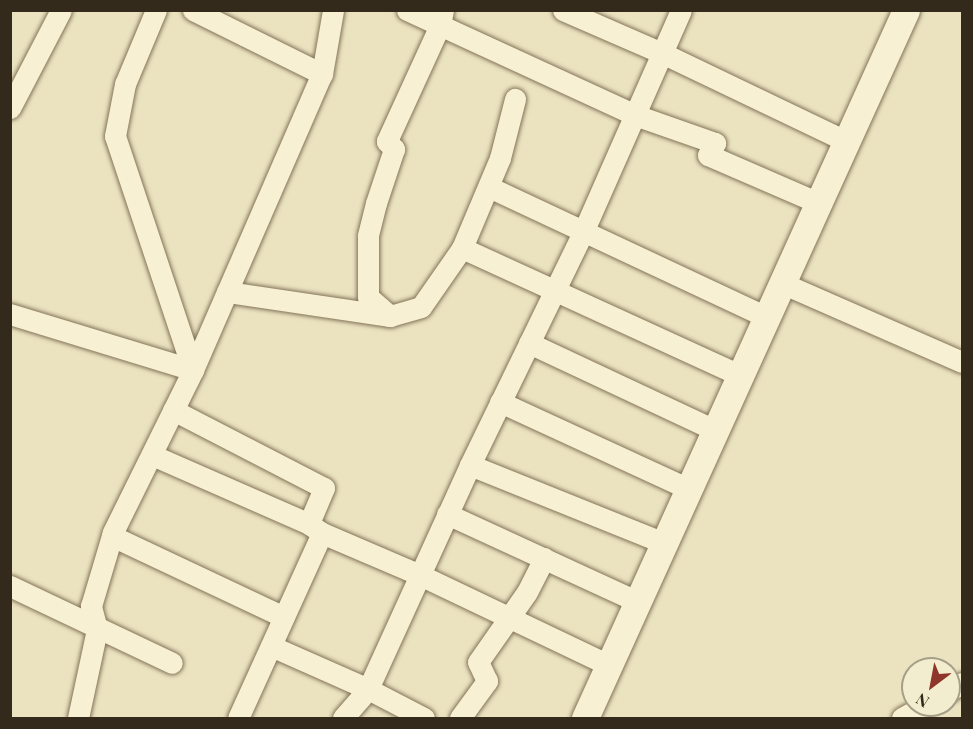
<!DOCTYPE html>
<html>
<head>
<meta charset="utf-8">
<style>
	body { margin:0 }
	#map { position:relative; width:973px; height:729px; overflow:hidden; background:#ebe3c0; font-family:"Playfair Display",serif }
	div>[style] { position:absolute }
	.roads { filter:drop-shadow(0 0 2px #837459) drop-shadow(0 0 2px #837459) }
	.minor>* { height:21px; margin:-10.5px; padding:0 10.5px; transform-origin:10.5px; border-radius:10.5px; background:#f7f0d2 }
	.tertiary>* { height:27px; margin:-13.5px; padding:0 13.5px; transform-origin:13.5px; border-radius:13.5px; background:#f7f0d2 }
	span { translate:-50% -50%; white-space:nowrap; text-align:center; line-height:1.15; -webkit-text-stroke:5px #f3edcf; paint-order:stroke }
	.frame { position:absolute; inset:0; border:12px solid #332a1c; pointer-events:none }
	.north { position:absolute; left:901px; top:657px; width:60px; height:60px; box-sizing:border-box; background:#f3edcf; border:2px solid #a69f87; border-radius:50%; rotate:212deg; font-size:16px; font-weight:700; line-height:24px; text-align:center; color:#332a1c }
	.north::after { content:''; display:block; margin:auto; width:21px; height:27px; background:#8f362c; clip-path:polygon(50% 0,100% 100%,50% 72%,0 100%) }
</style>
</head>
<body>
<div id="map">
	<div class="roads">
		<div class="minor">
			<div style="left:156px;top:10px;width:80px;rotate:112.7deg"></div>
			<div style="left:125px;top:84px;width:53px;rotate:100.9deg"></div>
			<div style="left:115px;top:136px;width:247px;rotate:71.6deg"></div>
			<div style="left:193px;top:10px;width:144px;rotate:26.4deg"></div>
			<div style="left:407px;top:10px;width:251px;rotate:24.7deg"></div>
			<div style="left:635px;top:115px;width:85px;rotate:19.3deg"></div>
			<div style="left:715px;top:143px;width:14px;rotate:120deg"></div>
			<div style="left:708px;top:155px;width:121px;rotate:23.4deg"></div>
			<div style="left:443px;top:10px;width:15px;rotate:101deg"></div>
			<div style="left:440px;top:25px;width:128px;rotate:114.6deg"></div>
			<div style="left:387px;top:141px;width:11px;rotate:49deg"></div>
			<div style="left:394px;top:149px;width:57px;rotate:108.4deg"></div>
			<div style="left:376px;top:203px;width:34px;rotate:104deg"></div>
			<div style="left:368px;top:236px;width:61px;rotate:90deg"></div>
			<div style="left:368px;top:297px;width:29px;rotate:41deg"></div>
			<div style="left:390px;top:316px;width:32px;rotate:-16deg"></div>
			<div style="left:421px;top:307px;width:72px;rotate:-55.2deg"></div>
			<div style="left:462px;top:248px;width:98px;rotate:-67.1deg"></div>
			<div style="left:500px;top:158px;width:61px;rotate:-75.7deg"></div>
			<div style="left:563px;top:10px;width:108px;rotate:23.5deg"></div>
			<div style="left:662px;top:53px;width:204px;rotate:25.6deg"></div>
			<div style="left:10px;top:108px;width:110px;rotate:-62.5deg"></div>
			<div style="left:489px;top:187px;width:307px;rotate:25.1deg"></div>
			<div style="left:462px;top:248px;width:306px;rotate:24.6deg"></div>
			<div style="left:782px;top:283px;width:197px;rotate:23.7deg"></div>
			<div style="left:227px;top:292px;width:165px;rotate:8.4deg"></div>
			<div style="left:10px;top:314px;width:191px;rotate:17deg"></div>
			<div style="left:529px;top:343px;width:205px;rotate:25.1deg"></div>
			<div style="left:500px;top:402px;width:208px;rotate:24.7deg"></div>
			<div style="left:173px;top:410px;width:170px;rotate:27.3deg"></div>
			<div style="left:324px;top:488px;width:39px;rotate:113deg"></div>
			<div style="left:309px;top:524px;width:16px;rotate:35deg"></div>
			<div style="left:322px;top:533px;width:203px;rotate:114.4deg"></div>
			<div style="left:152px;top:455px;width:171px;rotate:23.7deg"></div>
			<div style="left:470px;top:465px;width:209px;rotate:21.9deg"></div>
			<div style="left:447px;top:514px;width:210px;rotate:24.7deg"></div>
			<div style="left:322px;top:533px;width:107px;rotate:23.2deg"></div>
			<div style="left:420px;top:575px;width:209px;rotate:25.5deg"></div>
			<div style="left:112px;top:536px;width:190px;rotate:25.2deg"></div>
			<div style="left:10px;top:586px;width:179px;rotate:25.4deg"></div>
			<div style="left:271px;top:646px;width:106px;rotate:23.9deg"></div>
			<div style="left:368px;top:689px;width:63px;rotate:27.4deg"></div>
			<div style="left:949px;top:691px;width:15px;rotate:-32deg"></div>
			<div style="left:78px;top:718px;width:91px;rotate:-77.9deg"></div>
			<div style="left:97px;top:629px;width:24px;rotate:-105deg"></div>
			<div style="left:91px;top:606px;width:77px;rotate:-73.4deg"></div>
			<div style="left:113px;top:532px;width:181px;rotate:-63.7deg"></div>
			<div style="left:193px;top:370px;width:323px;rotate:-66.5deg"></div>
			<div style="left:322px;top:74px;width:65px;rotate:-80.2deg"></div>
			<div style="left:343px;top:718px;width:38px;rotate:-49deg"></div>
			<div style="left:368px;top:689px;width:246px;rotate:-65.5deg"></div>
			<div style="left:470px;top:465px;width:261px;rotate:-64.1deg"></div>
			<div style="left:584px;top:230px;width:240px;rotate:-66.2deg"></div>
			<div style="left:460px;top:718px;width:46px;rotate:-53.9deg"></div>
			<div style="left:487px;top:681px;width:21px;rotate:-115deg"></div>
			<div style="left:478px;top:662px;width:85px;rotate:-55deg"></div>
			<div style="left:527px;top:592px;width:38px;rotate:-63deg"></div>
			<div style="left:902px;top:718px;width:26px;rotate:-29deg"></div>
		</div>
		<div class="tertiary">
			<div style="left:585px;top:718px;width:777px;rotate:-65.61deg"></div>
		</div>
	</div>
	<div class="frame"></div>
	<div class="north">N</div>
</div>
</body>
</html>
